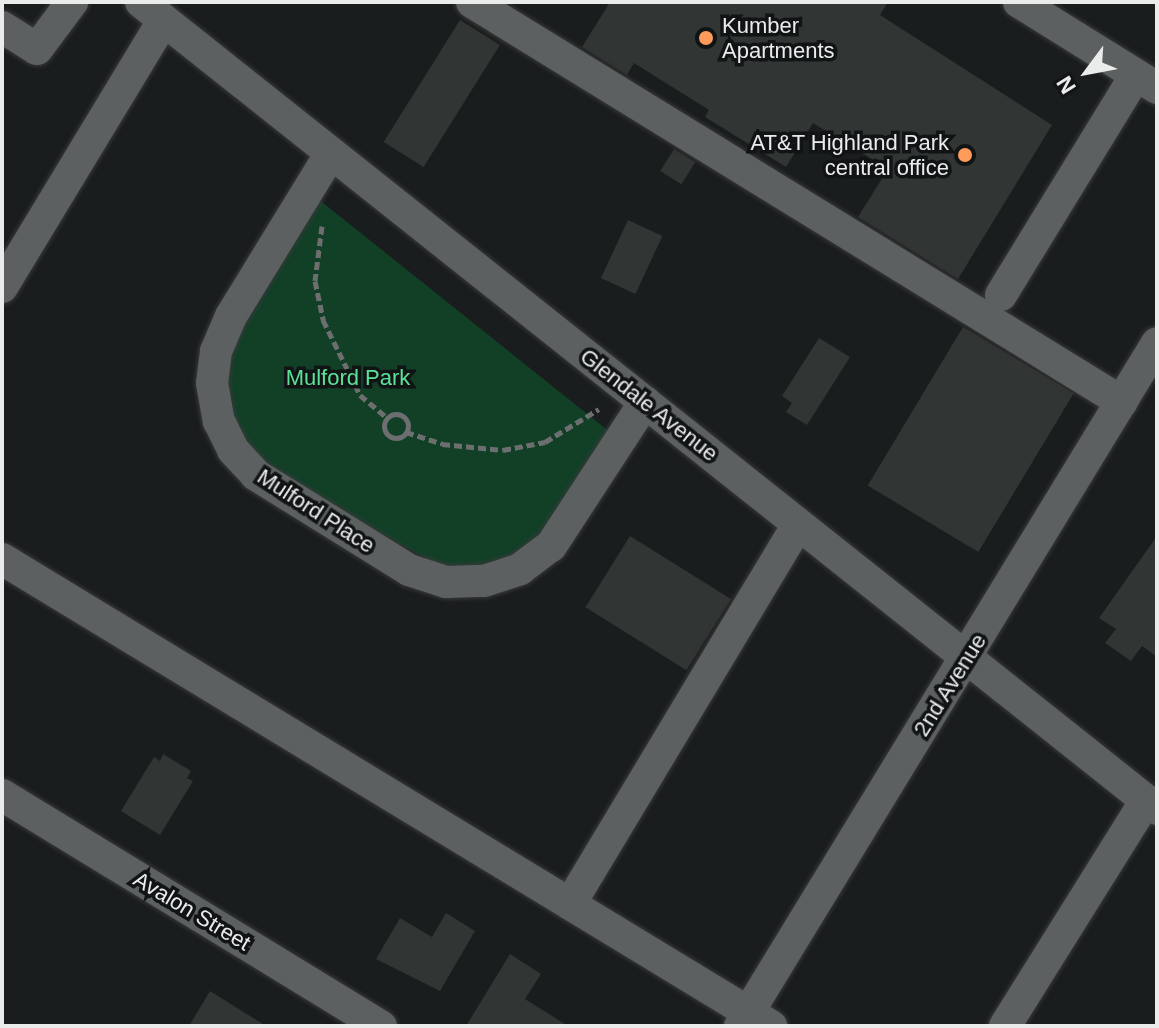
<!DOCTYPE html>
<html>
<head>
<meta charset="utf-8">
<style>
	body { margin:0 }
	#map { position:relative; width:1159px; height:1028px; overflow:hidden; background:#1a1d1e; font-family:Arial,sans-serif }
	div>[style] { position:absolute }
	.green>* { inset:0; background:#114027 }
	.building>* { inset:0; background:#313534; transform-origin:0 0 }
	.path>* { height:5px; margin-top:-2.5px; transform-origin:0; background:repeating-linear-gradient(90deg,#6c6e6f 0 8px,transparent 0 12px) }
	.path>.ring { margin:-2.5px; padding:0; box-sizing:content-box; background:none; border:5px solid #6c6e6f; border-radius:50% }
	.roads { filter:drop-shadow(0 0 2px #37393a) drop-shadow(0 0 2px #37393a) }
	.minor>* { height:32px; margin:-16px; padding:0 16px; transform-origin:16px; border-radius:16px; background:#5c6061 }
	.dots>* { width:22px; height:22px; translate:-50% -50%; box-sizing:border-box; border:4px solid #111415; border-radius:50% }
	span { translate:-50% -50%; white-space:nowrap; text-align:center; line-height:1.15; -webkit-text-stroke:7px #111415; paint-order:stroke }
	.poi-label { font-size:22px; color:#eaecec }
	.left { translate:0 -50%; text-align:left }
	.right { translate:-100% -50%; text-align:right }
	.park-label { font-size:22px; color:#5be298 }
	.street-label { font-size:22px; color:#eaecec }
	.frame { position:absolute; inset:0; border:4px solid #eaecec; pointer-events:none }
	.north { position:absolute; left:1047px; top:32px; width:80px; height:80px; -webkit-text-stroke:6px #111415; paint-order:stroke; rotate:238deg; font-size:22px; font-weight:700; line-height:32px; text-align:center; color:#eaecec }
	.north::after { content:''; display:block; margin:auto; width:28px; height:36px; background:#eaecec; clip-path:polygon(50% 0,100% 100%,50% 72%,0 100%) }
</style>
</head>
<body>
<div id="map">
	<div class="green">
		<div style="clip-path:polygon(317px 198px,611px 433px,535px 543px,486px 569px,440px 566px,287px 482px,252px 458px,232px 429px,224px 347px)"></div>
	</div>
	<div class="building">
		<div style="clip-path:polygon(610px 2px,888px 2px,880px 15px,1052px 125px,958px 279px,858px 217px,888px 169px,813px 123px,786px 167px,705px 117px,709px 110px,634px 63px,627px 75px,582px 47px)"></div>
		<div style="left:460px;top:20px;width:47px;height:144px;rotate:32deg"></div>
		<div style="left:674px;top:149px;width:25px;height:26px;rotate:32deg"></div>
		<div style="left:628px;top:220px;width:38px;height:64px;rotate:25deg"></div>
		<div style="left:963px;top:327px;width:129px;height:185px;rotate:31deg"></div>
		<div style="clip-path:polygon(819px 338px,850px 357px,807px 425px,786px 412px,792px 403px,782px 396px)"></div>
		<div style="left:630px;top:536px;width:119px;height:84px;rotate:32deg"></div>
		<div style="clip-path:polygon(1157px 536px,1157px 657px,1142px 646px,1131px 661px,1105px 643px,1116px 629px,1099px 618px)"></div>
		<div style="clip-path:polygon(163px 754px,191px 771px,187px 778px,193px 781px,160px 835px,121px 811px,154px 757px,160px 761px)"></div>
		<div style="clip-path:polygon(446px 913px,475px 931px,440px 991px,376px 959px,400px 918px,432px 937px)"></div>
		<div style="clip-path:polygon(510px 954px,541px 974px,525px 999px,568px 1026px,466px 1026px)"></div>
		<div style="clip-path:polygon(210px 991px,266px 1026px,189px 1026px)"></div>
	</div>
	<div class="path">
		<div style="left:322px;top:226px;width:55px;rotate:97.3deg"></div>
		<div style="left:315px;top:281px;width:40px;rotate:78deg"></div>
		<div style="left:323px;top:320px;width:84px;rotate:63.7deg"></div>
		<div style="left:360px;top:395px;width:35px;rotate:40deg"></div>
		<div class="ring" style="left:384px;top:414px;width:19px;height:19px"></div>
		<div style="left:406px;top:432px;width:38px;rotate:18deg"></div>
		<div style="left:442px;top:444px;width:61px;rotate:5.6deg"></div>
		<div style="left:503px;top:450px;width:43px;rotate:-10.8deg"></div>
		<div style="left:545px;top:442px;width:63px;rotate:-31.4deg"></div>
	</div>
	<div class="roads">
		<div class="minor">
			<div style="left:141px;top:2px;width:1297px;rotate:38.46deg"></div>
			<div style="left:472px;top:2px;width:763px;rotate:31.61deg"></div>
			<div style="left:1019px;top:2px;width:163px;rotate:31.9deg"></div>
			<div style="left:2px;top:27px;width:41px;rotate:32.2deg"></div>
			<div style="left:37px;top:49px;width:59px;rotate:-53.3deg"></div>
			<div style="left:331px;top:153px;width:191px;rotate:121.5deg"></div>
			<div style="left:231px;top:316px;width:38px;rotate:113deg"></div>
			<div style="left:216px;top:351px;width:32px;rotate:97deg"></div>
			<div style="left:212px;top:383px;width:39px;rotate:80deg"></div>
			<div style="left:219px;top:421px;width:32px;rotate:64deg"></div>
			<div style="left:233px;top:450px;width:34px;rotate:47deg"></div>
			<div style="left:256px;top:475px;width:180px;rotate:31.8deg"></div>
			<div style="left:409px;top:570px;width:39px;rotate:18deg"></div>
			<div style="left:446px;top:582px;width:38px;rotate:-2deg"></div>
			<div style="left:484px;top:581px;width:38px;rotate:-18deg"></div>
			<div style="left:520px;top:569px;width:39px;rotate:-37deg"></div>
			<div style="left:551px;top:546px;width:172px;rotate:-56.9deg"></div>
			<div style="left:2px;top:287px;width:312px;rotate:-58.8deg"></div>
			<div style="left:1001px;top:295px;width:258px;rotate:-58.5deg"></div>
			<div style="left:2px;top:559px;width:900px;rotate:31.27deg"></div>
			<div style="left:2px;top:795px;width:444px;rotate:31.4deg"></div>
			<div style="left:570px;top:904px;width:443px;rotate:-59deg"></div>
			<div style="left:740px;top:1026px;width:800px;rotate:-58.59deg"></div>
			<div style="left:1005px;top:1026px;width:266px;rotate:-58deg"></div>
		</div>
	</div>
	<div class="dots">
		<div style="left:706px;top:38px;background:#ff9b5a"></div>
		<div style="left:965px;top:155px;background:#ff9b5a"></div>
	</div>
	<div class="poi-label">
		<span class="left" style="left:722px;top:38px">Kumber<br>Apartments</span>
		<span class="right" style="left:949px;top:155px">AT&amp;T Highland Park<br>central office</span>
	</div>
	<div class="park-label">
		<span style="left:348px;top:378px">Mulford Park</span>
	</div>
	<div class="street-label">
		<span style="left:649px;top:405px;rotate:38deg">Glendale Avenue</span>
		<span style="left:316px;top:511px;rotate:33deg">Mulford Place</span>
		<span style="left:950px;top:685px;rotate:-58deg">2nd Avenue</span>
		<span style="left:192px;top:911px;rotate:31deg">Avalon Street</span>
	</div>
	<div class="frame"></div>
	<div class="north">N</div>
</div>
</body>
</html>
